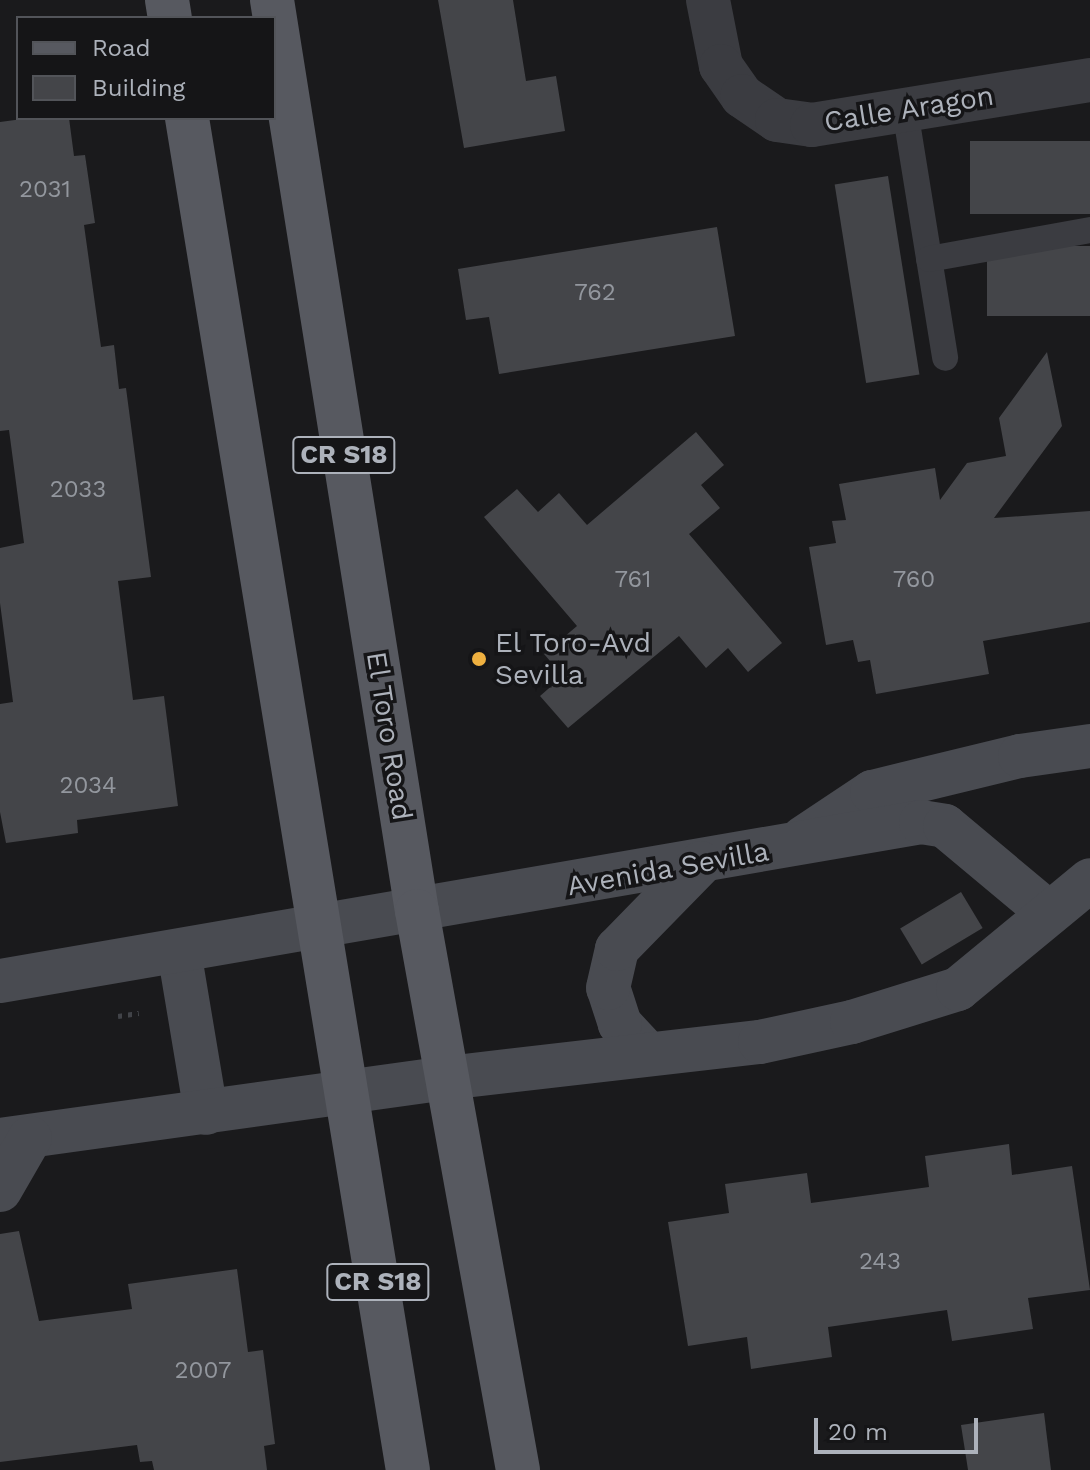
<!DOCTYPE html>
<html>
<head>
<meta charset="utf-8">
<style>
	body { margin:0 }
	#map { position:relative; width:1090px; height:1470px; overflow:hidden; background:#1a1a1c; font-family:"Work Sans",sans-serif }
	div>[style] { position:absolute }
	.building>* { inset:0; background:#444549; transform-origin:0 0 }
	.path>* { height:5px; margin-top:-2.5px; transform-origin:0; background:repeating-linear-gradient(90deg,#414348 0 4px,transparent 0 10px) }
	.lane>* { height:26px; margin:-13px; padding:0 13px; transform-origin:13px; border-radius:13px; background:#3b3c41 }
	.street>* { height:44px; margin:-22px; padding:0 22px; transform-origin:22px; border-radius:22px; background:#3b3c41 }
	.secondary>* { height:44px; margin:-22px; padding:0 22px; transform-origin:22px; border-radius:22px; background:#494b51 }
	.primary>* { height:44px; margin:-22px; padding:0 22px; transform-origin:22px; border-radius:22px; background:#575960 }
	.dots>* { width:22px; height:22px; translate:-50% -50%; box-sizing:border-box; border:4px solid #151517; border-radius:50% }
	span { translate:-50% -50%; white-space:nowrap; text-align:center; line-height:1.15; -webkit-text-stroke:7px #151517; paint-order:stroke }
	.number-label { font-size:24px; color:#93979e }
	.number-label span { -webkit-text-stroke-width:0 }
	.shield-label span { padding:2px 6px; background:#151517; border:2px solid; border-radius:6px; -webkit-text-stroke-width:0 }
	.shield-label { font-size:26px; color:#adb2bb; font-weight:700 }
	.street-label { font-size:28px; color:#adb2bb }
	.poi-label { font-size:28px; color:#adb2bb }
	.left { translate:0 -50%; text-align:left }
	.legend { position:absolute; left:16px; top:16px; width:260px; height:104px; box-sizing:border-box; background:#151517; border:2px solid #525459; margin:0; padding:10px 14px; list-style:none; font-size:24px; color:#adb2bb }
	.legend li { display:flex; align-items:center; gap:16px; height:40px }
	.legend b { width:40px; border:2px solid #525459 }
	.scale { position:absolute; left:814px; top:1418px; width:164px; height:36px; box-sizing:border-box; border:4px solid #adb2bb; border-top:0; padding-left:10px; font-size:24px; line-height:28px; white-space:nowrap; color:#adb2bb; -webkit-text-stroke:6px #151517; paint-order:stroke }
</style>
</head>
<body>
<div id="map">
	<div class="building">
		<div style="clip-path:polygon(438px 0,513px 0,526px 81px,556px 76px,565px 131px,464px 148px)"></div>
		<div style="clip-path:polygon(30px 118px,69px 118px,74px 156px,85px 155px,95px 223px,84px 225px,101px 347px,114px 345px,119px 389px,126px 388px,151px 577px,118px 581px,133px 700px,164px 696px,178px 806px,77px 820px,78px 833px,6px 843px,0 812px,0 704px,13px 702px,0 603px,0 548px,24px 543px,9px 430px,0 431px,0 122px)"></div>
		<div style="left:1090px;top:141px;width:73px;height:120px;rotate:90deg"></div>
		<div style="left:888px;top:176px;width:201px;height:54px;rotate:81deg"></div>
		<div style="clip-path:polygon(717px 227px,735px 336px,499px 374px,489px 317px,466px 320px,458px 269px)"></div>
		<div style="left:1090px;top:246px;width:70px;height:103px;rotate:90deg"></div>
		<div style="clip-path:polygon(1047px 352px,1062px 426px,994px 518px,1090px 511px,1090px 622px,983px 641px,989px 674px,876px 694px,870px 660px,858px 662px,853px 640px,826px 645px,809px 547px,836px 543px,832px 521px,846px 520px,839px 484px,935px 468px,940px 500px,967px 463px,1006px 456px,999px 418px)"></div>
		<div style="clip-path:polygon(696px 432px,724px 465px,701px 485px,720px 508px,689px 534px,782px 643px,748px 672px,728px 648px,706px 668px,679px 636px,568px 728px,540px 696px,563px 676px,544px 654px,577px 626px,484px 517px,517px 489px,538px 512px,559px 493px,587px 525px)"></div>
		<div style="left:961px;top:892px;width:42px;height:71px;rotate:59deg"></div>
		<div style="clip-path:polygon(1009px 1144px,1012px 1175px,1072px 1166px,1090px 1290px,1028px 1298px,1033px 1329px,952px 1341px,947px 1310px,828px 1327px,832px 1357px,751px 1369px,747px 1337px,688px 1346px,668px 1222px,729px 1213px,725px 1184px,807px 1173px,811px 1203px,929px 1187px,925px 1156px)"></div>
		<div style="clip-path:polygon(19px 1231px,39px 1321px,132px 1309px,128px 1284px,237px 1269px,248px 1352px,263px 1350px,275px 1444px,264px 1446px,267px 1470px,154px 1470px,152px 1461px,140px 1462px,137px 1445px,0 1462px,0 1234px)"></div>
		<div style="clip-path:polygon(1044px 1413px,1051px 1470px,968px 1470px,961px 1425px)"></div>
	</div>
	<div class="path">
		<div style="left:118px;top:1016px;width:21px;rotate:-8deg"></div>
	</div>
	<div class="lane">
		<div style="left:905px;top:110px;width:251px;rotate:80.8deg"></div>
		<div style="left:929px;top:259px;width:164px;rotate:-10.2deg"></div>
	</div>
	<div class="street">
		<div style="left:708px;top:0;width:67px;rotate:78.9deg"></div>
		<div style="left:721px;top:66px;width:37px;rotate:55deg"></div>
		<div style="left:742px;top:96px;width:42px;rotate:34.4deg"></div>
		<div style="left:777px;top:120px;width:35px;rotate:8deg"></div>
		<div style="left:812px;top:125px;width:282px;rotate:-9.2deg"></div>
	</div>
	<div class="secondary">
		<div style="left:803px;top:838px;width:83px;rotate:-33.7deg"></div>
		<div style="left:872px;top:792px;width:152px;rotate:-13.7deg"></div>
		<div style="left:1020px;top:756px;width:71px;rotate:-8.1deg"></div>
		<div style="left:179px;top:951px;width:164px;rotate:80.5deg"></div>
		<div style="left:0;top:981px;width:935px;rotate:-9.79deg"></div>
		<div style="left:921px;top:822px;width:24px;rotate:9deg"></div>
		<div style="left:945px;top:826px;width:136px;rotate:39.9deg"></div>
		<div style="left:647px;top:1053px;width:40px;rotate:-133deg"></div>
		<div style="left:620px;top:1024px;width:38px;rotate:-108deg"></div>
		<div style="left:608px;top:988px;width:40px;rotate:-77deg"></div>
		<div style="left:617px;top:949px;width:120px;rotate:-45.7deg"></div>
		<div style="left:0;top:1140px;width:451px;rotate:-7.9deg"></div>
		<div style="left:447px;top:1078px;width:315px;rotate:-6.6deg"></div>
		<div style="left:760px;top:1042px;width:94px;rotate:-12.3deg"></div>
		<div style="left:852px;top:1022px;width:111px;rotate:-17.3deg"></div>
		<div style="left:958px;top:989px;width:171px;rotate:-39.5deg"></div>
		<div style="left:0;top:1190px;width:60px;rotate:-60deg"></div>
	</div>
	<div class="primary">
		<div style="left:167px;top:0;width:18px;rotate:81deg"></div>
		<div style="left:272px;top:0;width:922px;rotate:80.96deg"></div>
		<div style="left:417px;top:911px;width:568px;rotate:79.76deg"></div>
		<div style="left:187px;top:118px;width:1370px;rotate:80.72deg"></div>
	</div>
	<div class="dots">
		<div style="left:479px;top:659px;background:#eeb040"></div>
	</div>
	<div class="number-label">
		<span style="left:45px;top:190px">2031</span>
		<span style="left:595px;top:293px">762</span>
		<span style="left:78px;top:490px">2033</span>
		<span style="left:633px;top:580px">761</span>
		<span style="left:914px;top:580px">760</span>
		<span style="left:88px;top:786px">2034</span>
		<span style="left:880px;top:1262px">243</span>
		<span style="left:203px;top:1371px">2007</span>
	</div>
	<div class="shield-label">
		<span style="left:344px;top:455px">CR S18</span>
		<span style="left:378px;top:1282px">CR S18</span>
	</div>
	<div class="street-label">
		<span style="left:909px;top:109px;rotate:-9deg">Calle Aragon</span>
		<span style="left:389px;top:736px;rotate:81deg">El Toro Road</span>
		<span style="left:668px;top:869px;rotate:-10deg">Avenida Sevilla</span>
	</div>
	<div class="poi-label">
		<span class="left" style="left:495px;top:659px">El Toro-Avd<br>Sevilla</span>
	</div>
	<ul class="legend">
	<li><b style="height:10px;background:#575960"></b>Road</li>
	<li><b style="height:22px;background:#444549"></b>Building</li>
	</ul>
	<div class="scale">20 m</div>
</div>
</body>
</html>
